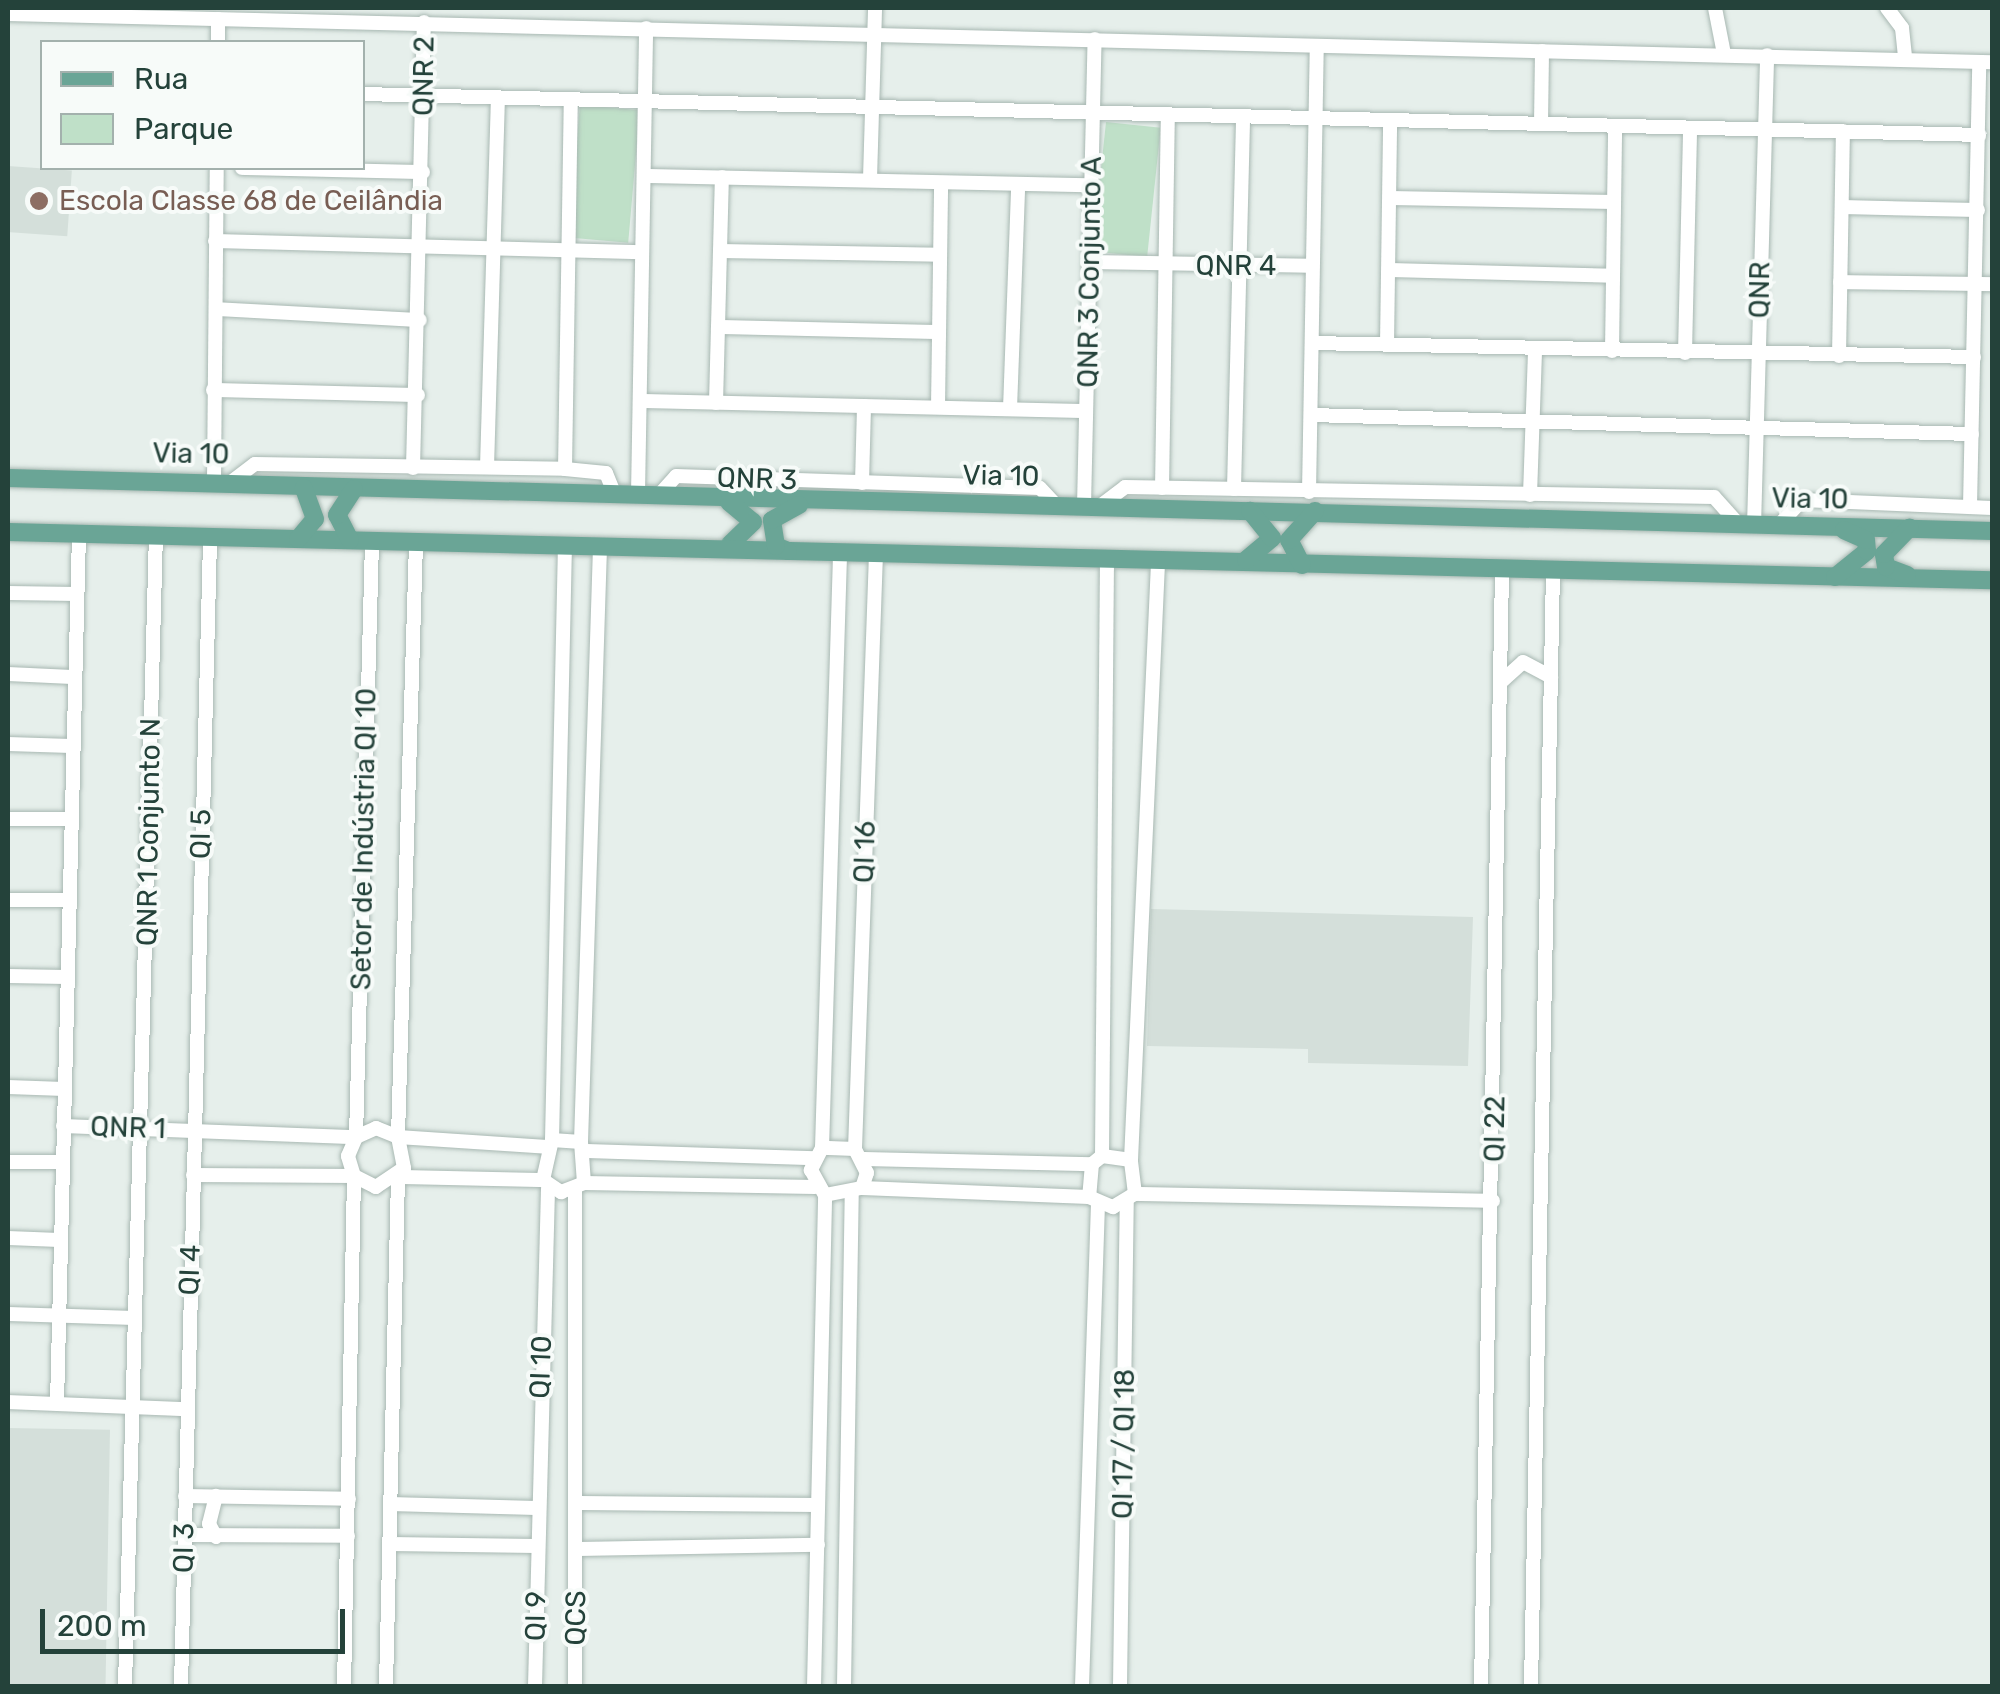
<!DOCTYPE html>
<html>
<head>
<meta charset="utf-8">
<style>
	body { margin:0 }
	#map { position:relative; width:2000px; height:1694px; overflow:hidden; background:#e6efeb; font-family:Rubik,sans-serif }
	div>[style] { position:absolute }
	.built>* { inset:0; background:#d4dfda; transform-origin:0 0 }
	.green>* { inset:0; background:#bfe0c8; transform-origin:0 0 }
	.roads { filter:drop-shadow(0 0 2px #a8b8b2) drop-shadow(0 0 2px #a8b8b2) }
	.minor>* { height:14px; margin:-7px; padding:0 7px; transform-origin:7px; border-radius:7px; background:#fff }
	.major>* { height:18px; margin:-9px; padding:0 9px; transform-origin:9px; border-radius:9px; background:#6aa596 }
	.dots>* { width:28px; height:28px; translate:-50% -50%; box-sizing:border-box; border:5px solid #f7fbf9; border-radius:50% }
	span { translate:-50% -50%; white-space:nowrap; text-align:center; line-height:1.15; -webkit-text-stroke:8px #f7fbf9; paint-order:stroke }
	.street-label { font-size:28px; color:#24423a }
	.education-label { font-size:28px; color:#785e54 }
	.left { translate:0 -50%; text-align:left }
	.frame { position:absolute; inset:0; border:10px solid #24423a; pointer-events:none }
	.legend { position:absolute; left:40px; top:40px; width:325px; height:130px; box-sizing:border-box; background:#f7fbf9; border:2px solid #a3b1ad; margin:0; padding:12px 18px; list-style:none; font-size:30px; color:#24423a }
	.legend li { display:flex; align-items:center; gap:20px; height:50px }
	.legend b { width:50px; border:2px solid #a3b1ad }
	.scale { position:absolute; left:40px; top:1609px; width:305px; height:45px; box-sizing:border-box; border:5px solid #24423a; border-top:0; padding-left:12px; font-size:30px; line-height:35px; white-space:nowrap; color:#24423a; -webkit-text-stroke:8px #f7fbf9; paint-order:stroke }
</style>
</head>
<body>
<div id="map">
	<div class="built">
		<div style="left:8px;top:166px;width:64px;height:66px;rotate:4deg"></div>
		<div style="clip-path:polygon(1151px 909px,1473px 917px,1468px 1066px,1308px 1063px,1308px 1049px,1147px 1046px)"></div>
		<div style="left:8px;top:1428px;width:102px;height:258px;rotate:1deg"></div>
	</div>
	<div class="green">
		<div style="left:580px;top:105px;width:60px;height:133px;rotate:5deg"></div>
		<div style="left:1106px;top:122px;width:55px;height:130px;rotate:6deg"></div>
	</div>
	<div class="roads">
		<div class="minor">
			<div style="left:1715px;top:8px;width:47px;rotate:78.9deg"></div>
			<div style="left:1887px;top:8px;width:25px;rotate:53deg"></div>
			<div style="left:1902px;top:28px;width:31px;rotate:84deg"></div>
			<div style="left:8px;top:14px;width:1985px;rotate:1.39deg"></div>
			<div style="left:218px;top:42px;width:23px;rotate:-90deg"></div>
			<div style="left:362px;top:94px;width:1618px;rotate:1.45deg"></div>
			<div style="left:1541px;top:124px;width:73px;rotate:-89.2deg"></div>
			<div style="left:242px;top:168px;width:181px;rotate:1.3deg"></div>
			<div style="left:644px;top:176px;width:448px;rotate:1.2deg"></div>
			<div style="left:870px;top:179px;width:171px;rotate:-88.3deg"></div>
			<div style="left:1390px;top:198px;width:224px;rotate:1deg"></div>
			<div style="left:1842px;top:207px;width:136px;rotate:1.3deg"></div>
			<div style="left:215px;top:241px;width:427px;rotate:1.5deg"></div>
			<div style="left:720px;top:251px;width:220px;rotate:1deg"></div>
			<div style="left:1090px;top:262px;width:220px;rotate:1deg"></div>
			<div style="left:1390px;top:270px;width:223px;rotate:1.5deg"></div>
			<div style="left:1840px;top:282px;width:152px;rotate:0.8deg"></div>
			<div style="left:216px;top:309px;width:204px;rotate:3.1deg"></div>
			<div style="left:718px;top:327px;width:221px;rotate:1.3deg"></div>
			<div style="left:1312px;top:343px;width:662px;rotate:1.21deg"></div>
			<div style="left:1387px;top:345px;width:224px;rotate:-89.2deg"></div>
			<div style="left:1612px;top:351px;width:225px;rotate:-89.2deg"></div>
			<div style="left:1685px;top:353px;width:225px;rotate:-88.7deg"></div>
			<div style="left:1839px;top:356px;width:225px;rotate:-89deg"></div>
			<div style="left:213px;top:390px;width:205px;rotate:1.4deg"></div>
			<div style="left:640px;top:401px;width:446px;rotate:1.3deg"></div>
			<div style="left:716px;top:403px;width:226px;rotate:-88.5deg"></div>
			<div style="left:938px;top:407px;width:223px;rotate:-89.2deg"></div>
			<div style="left:1010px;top:409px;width:222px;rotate:-87.9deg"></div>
			<div style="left:1311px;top:415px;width:661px;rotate:1.65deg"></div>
			<div style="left:487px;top:467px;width:369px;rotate:-88.3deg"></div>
			<div style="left:413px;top:468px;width:446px;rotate:-88.6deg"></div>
			<div style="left:565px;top:469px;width:369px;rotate:-89.1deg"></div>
			<div style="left:214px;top:482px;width:314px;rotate:-89.5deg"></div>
			<div style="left:231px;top:482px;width:30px;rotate:-37deg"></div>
			<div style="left:255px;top:464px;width:310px;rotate:0.9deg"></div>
			<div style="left:565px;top:469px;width:41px;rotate:5.6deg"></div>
			<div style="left:606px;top:473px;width:22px;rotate:68deg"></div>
			<div style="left:862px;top:483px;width:77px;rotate:-88.5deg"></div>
			<div style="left:1162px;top:488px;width:372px;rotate:-89.1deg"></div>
			<div style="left:1234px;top:489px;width:372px;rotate:-88.6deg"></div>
			<div style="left:1309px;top:492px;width:446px;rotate:-89deg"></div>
			<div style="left:638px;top:494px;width:466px;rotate:-89deg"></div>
			<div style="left:660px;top:494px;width:24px;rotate:-48deg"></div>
			<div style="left:676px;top:476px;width:364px;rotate:1.9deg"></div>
			<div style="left:1040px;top:488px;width:23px;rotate:47deg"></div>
			<div style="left:1530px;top:495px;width:146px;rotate:-88deg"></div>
			<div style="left:1084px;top:506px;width:467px;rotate:-88.7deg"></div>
			<div style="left:1100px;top:506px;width:31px;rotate:-37deg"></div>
			<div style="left:1125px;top:487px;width:589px;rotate:0.97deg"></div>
			<div style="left:1714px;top:497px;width:38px;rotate:48deg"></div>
			<div style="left:1970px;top:506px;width:444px;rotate:-88.8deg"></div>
			<div style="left:1754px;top:526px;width:471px;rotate:-88.4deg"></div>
			<div style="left:1778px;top:526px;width:35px;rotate:-47deg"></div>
			<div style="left:1802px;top:500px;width:190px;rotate:2.4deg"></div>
			<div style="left:416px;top:543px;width:594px;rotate:91.74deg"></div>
			<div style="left:398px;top:1137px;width:149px;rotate:3.8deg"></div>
			<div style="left:8px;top:593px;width:69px;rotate:0.8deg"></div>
			<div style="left:8px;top:674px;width:64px;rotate:2.7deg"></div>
			<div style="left:1502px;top:681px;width:28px;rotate:-42deg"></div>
			<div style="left:1523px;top:662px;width:32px;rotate:28deg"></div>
			<div style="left:8px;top:744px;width:63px;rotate:1.8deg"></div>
			<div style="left:8px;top:819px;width:61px"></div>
			<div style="left:8px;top:900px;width:60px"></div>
			<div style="left:8px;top:976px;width:58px;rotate:1deg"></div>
			<div style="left:8px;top:1087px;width:56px;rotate:2deg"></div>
			<div style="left:63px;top:1126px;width:293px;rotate:2.2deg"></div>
			<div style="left:356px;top:1137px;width:22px;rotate:-24deg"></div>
			<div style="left:376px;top:1128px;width:24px;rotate:22deg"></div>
			<div style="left:398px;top:1137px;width:32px;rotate:79deg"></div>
			<div style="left:404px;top:1168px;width:34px;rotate:146deg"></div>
			<div style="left:376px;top:1187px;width:25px;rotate:-153deg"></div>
			<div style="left:354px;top:1176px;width:21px;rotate:-107deg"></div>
			<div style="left:348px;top:1156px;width:21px;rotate:-67deg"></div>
			<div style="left:356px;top:1137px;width:596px;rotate:-88.46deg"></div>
			<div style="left:552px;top:1140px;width:594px;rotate:-88.75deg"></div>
			<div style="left:581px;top:1142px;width:595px;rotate:-88.17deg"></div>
			<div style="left:822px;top:1148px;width:594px;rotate:-88.26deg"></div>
			<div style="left:855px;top:1149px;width:594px;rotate:-87.98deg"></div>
			<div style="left:587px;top:1151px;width:228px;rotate:1.8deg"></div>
			<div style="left:1102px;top:1156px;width:595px;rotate:-89.52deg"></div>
			<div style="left:864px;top:1159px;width:228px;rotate:1.3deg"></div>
			<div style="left:1131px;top:1160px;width:598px;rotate:-87.41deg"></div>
			<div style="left:8px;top:1162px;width:53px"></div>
			<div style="left:193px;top:1175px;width:161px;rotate:0.4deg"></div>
			<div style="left:354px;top:1176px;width:510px;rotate:91.12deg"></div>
			<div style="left:584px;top:1183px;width:41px;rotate:-94.2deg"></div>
			<div style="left:581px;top:1142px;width:29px;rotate:-176deg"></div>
			<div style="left:552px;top:1140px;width:41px;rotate:102.7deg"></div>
			<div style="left:543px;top:1180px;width:22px;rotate:34deg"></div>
			<div style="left:561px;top:1192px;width:25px;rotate:-21deg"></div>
			<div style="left:584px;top:1183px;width:231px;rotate:1deg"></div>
			<div style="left:862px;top:1188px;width:16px;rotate:-72deg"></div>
			<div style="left:867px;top:1173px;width:27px;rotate:-117deg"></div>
			<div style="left:855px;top:1149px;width:33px;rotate:-178deg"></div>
			<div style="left:822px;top:1148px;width:25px;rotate:117deg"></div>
			<div style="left:811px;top:1170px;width:29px;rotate:61deg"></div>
			<div style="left:825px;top:1195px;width:38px;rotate:-11deg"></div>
			<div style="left:862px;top:1188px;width:227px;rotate:2.3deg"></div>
			<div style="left:575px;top:1191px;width:495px;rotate:90deg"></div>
			<div style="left:1135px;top:1194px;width:34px;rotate:-97deg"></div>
			<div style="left:1131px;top:1160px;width:29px;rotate:-172deg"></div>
			<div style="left:1102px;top:1156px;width:13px;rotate:141deg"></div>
			<div style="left:1092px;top:1164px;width:33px;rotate:95deg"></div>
			<div style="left:1089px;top:1197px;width:26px;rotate:23deg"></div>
			<div style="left:1113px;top:1207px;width:26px;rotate:-31deg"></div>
			<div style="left:1135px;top:1194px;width:358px;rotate:1.1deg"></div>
			<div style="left:8px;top:1238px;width:51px;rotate:2.2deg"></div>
			<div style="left:8px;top:1314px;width:127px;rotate:1.8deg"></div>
			<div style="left:8px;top:1402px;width:178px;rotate:2.3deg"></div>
			<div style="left:57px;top:1403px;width:869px;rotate:-88.55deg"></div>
			<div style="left:185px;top:1496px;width:164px;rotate:1deg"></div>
			<div style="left:579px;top:1503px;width:239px;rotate:0.5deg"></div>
			<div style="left:390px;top:1504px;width:146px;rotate:1.6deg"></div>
			<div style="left:184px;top:1535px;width:164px;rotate:0.3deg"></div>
			<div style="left:216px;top:1537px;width:15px;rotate:-118deg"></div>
			<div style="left:209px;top:1524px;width:29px;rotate:-76deg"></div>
			<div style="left:390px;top:1544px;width:146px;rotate:0.8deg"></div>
			<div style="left:578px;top:1549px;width:240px;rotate:-1deg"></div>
			<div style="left:125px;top:1686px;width:1150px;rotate:-88.46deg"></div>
			<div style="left:181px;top:1686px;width:1149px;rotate:-88.55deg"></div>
			<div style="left:386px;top:1686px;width:509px;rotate:-88.65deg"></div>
			<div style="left:398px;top:1177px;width:145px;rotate:1.2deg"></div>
			<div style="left:535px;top:1686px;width:498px;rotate:-88.5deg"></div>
			<div style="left:814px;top:1686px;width:491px;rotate:-88.7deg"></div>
			<div style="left:844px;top:1686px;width:492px;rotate:-89.1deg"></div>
			<div style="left:1082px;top:1686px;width:484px;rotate:-88.1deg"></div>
			<div style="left:1120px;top:1686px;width:484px;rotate:-89.2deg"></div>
			<div style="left:1481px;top:1686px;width:1115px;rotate:-88.92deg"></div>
			<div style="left:1531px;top:1686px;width:1114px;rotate:-88.87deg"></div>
		</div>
		<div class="major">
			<div style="left:8px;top:478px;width:1985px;rotate:1.53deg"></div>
			<div style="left:729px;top:502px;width:31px;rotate:40deg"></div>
			<div style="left:753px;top:522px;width:32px;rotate:136deg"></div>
			<div style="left:8px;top:532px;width:1985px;rotate:1.39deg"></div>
			<div style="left:298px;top:539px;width:26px;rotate:-50deg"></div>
			<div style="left:315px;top:519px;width:33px;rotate:-110deg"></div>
			<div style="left:350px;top:540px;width:28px;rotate:-117deg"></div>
			<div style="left:337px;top:515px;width:31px;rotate:-57deg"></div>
			<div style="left:788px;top:551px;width:13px;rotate:-157deg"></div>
			<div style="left:776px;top:546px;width:26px;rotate:-99deg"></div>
			<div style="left:772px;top:520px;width:31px;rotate:-29deg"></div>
			<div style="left:1246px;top:560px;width:34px;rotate:-40deg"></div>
			<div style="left:1272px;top:538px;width:35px;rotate:-129deg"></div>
			<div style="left:1302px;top:565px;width:28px;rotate:-117deg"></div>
			<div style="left:1289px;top:540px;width:39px;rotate:-48deg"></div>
			<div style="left:1907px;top:575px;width:22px;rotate:-159deg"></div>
			<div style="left:1886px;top:567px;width:13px;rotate:-99deg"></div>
			<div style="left:1884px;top:554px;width:37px;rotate:-46deg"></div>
			<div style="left:1835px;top:577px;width:41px;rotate:-39.1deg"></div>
			<div style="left:1867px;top:551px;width:11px;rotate:-95deg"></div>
			<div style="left:1866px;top:540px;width:24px;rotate:-156deg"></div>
		</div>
	</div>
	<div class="dots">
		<div style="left:39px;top:201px;background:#8d6e63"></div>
	</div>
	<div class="street-label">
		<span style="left:424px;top:76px;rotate:-89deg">QNR 2</span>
		<span style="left:1236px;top:266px">QNR 4</span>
		<span style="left:1090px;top:272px;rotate:-89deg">QNR 3 Conjunto A</span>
		<span style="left:1760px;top:290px;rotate:-89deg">QNR</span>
		<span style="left:191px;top:454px;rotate:1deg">Via 10</span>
		<span style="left:1001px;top:476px;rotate:1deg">Via 10</span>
		<span style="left:757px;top:479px;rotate:2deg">QNR 3</span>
		<span style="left:1810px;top:499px;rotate:1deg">Via 10</span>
		<span style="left:149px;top:832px;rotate:-89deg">QNR 1 Conjunto N</span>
		<span style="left:201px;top:834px;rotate:-89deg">QI 5</span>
		<span style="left:364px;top:839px;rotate:-89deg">Setor de Indústria QI 10</span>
		<span style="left:865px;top:852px;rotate:-88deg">QI 16</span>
		<span style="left:128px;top:1128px;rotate:2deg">QNR 1</span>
		<span style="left:1495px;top:1129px;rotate:-89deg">QI 22</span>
		<span style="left:190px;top:1270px;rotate:-88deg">QI 4</span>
		<span style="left:541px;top:1367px;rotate:-88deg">QI 10</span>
		<span style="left:1124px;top:1444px;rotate:-89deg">QI 17 / QI 18</span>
		<span style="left:184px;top:1548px;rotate:-89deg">QI 3</span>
		<span style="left:536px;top:1616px;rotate:-89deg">QI 9</span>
		<span style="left:576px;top:1618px;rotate:-89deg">QCS</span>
	</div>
	<div class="education-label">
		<span class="left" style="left:59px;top:201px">Escola Classe 68 de Ceilândia</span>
	</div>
	<div class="frame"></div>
	<ul class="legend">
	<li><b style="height:12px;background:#6aa596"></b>Rua</li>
	<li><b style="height:28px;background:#bfe0c8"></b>Parque</li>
	</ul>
	<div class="scale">200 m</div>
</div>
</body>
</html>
